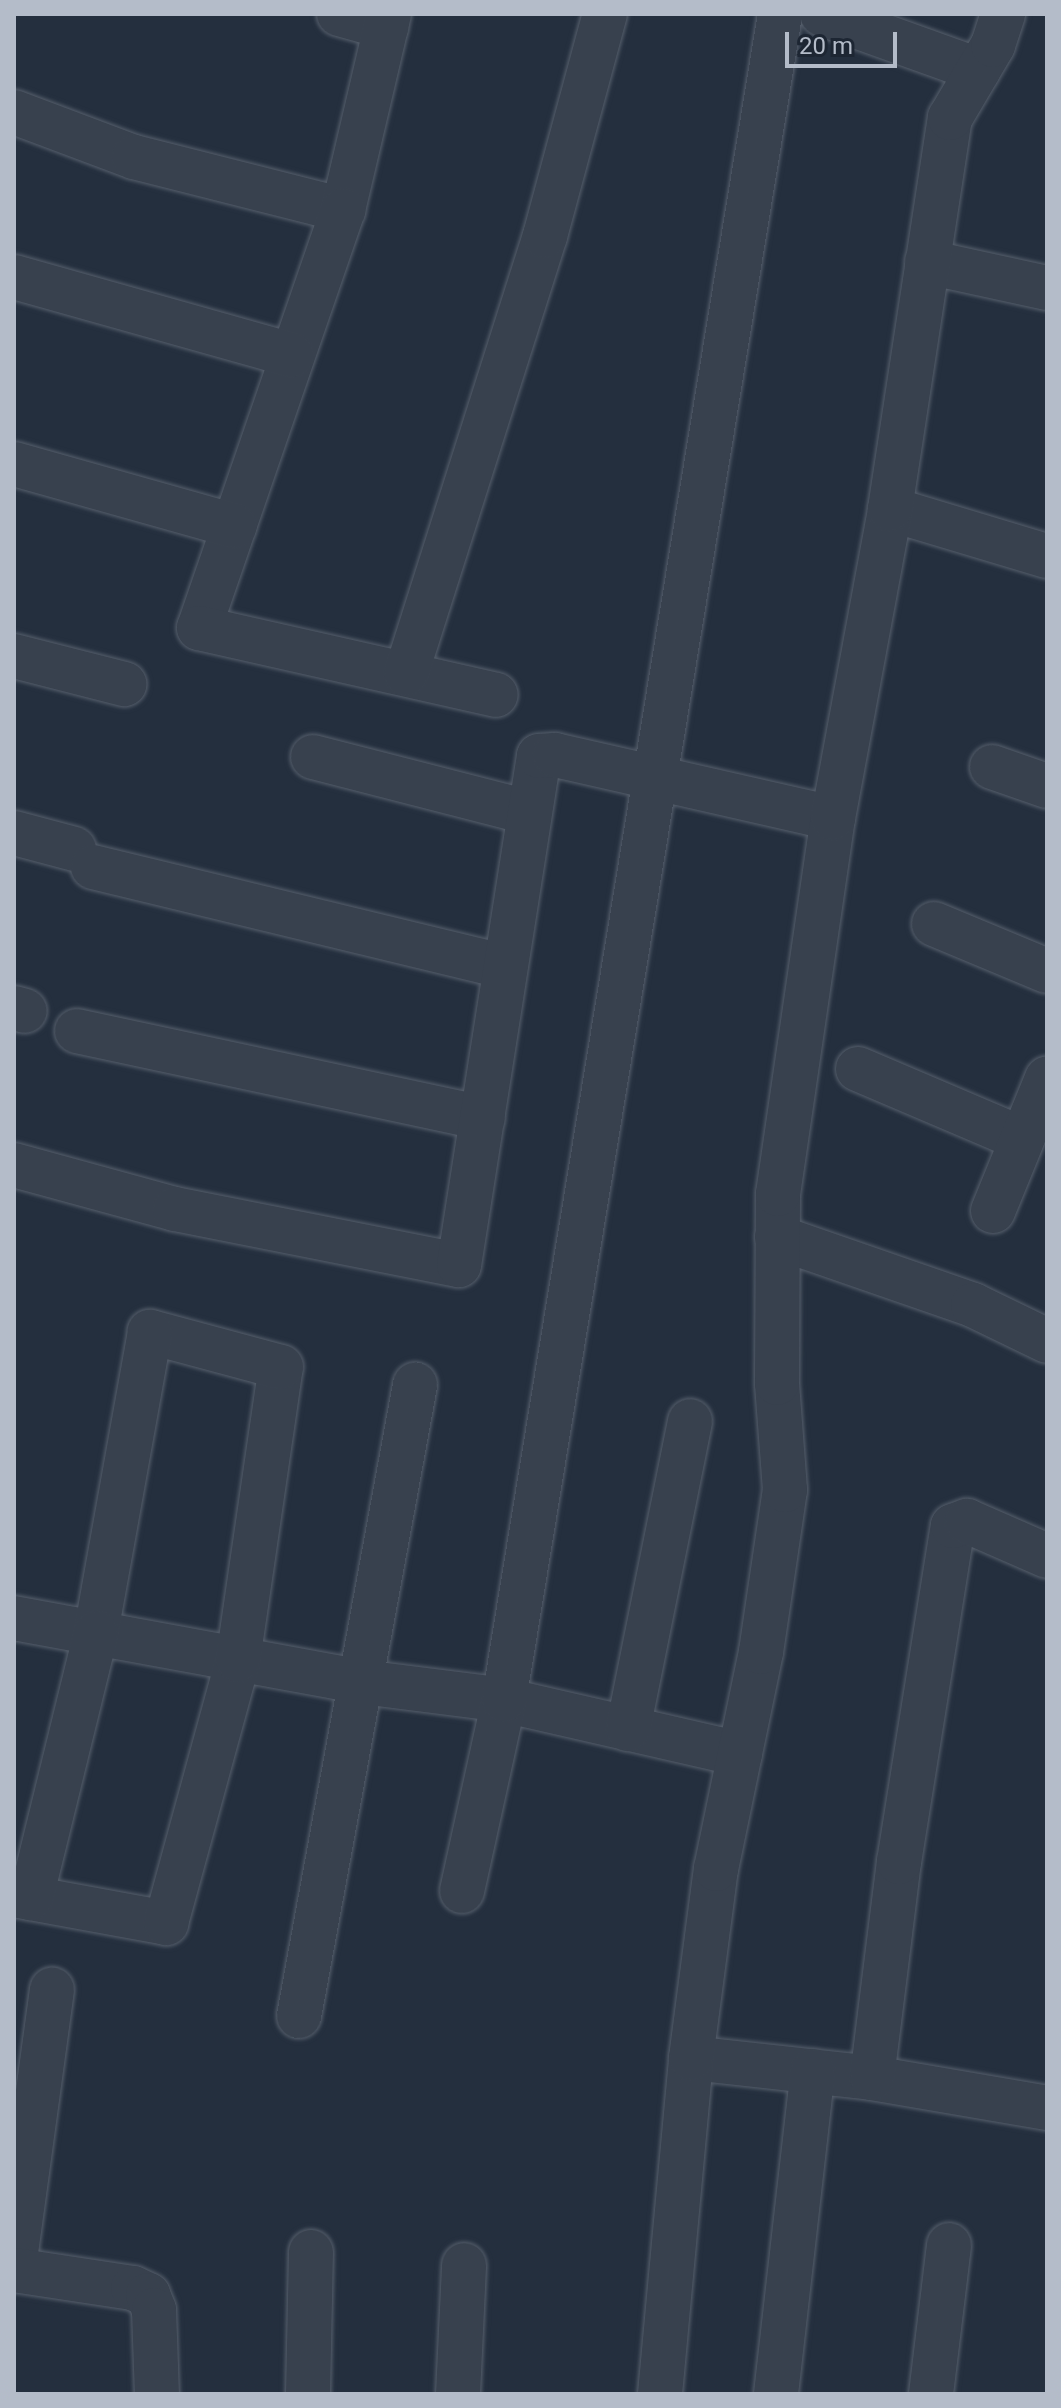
<!DOCTYPE html>
<html>
<head>
<meta charset="utf-8">
<style>
	body { margin:0 }
	#map { position:relative; width:1061px; height:2408px; overflow:hidden; background:#242f3e; font-family:Roboto,sans-serif }
	div>[style] { position:absolute }
	.roads { filter:drop-shadow(0 0 2px #565f6c) drop-shadow(0 0 2px #565f6c) }
	.minor>* { height:44px; margin:-22px; padding:0 22px; transform-origin:22px; border-radius:22px; background:#38414e }
	span { translate:-50% -50%; white-space:nowrap; text-align:center; line-height:1.15; -webkit-text-stroke:8px #1d2633; paint-order:stroke }
	.frame { position:absolute; inset:0; border:16px solid #b4bcc9; pointer-events:none }
	.scale { position:absolute; left:785px; top:32px; width:112px; height:36px; box-sizing:border-box; border:4px solid #b4bcc9; border-top:0; padding-left:10px; font-size:24px; line-height:28px; white-space:nowrap; color:#b4bcc9; -webkit-text-stroke:6px #1d2633; paint-order:stroke }
</style>
</head>
<body>
<div id="map">
	<div class="roads">
		<div class="minor">
			<div style="left:339px;top:14px;width:49px;rotate:15.5deg"></div>
			<div style="left:822px;top:14px;width:166px;rotate:19.7deg"></div>
			<div style="left:14px;top:112px;width:128px;rotate:20.6deg"></div>
			<div style="left:134px;top:157px;width:216px;rotate:14.2deg"></div>
			<div style="left:343px;top:210px;width:201px;rotate:-76.8deg"></div>
			<div style="left:343px;top:210px;width:442px;rotate:109deg"></div>
			<div style="left:199px;top:628px;width:304px;rotate:12.7deg"></div>
			<div style="left:927px;top:262px;width:123px;rotate:12.2deg"></div>
			<div style="left:14px;top:277px;width:289px;rotate:15.7deg"></div>
			<div style="left:14px;top:464px;width:229px;rotate:15.7deg"></div>
			<div style="left:890px;top:509px;width:164px;rotate:16.7deg"></div>
			<div style="left:14px;top:656px;width:114px;rotate:14.3deg"></div>
			<div style="left:406px;top:674px;width:460px;rotate:-72.4deg"></div>
			<div style="left:545px;top:236px;width:230px;rotate:-74.9deg"></div>
			<div style="left:313px;top:757px;width:221px;rotate:14.4deg"></div>
			<div style="left:992px;top:767px;width:58px;rotate:19.1deg"></div>
			<div style="left:14px;top:833px;width:62px;rotate:14.9deg"></div>
			<div style="left:93px;top:867px;width:424px;rotate:13.6deg"></div>
			<div style="left:934px;top:924px;width:122px;rotate:22.6deg"></div>
			<div style="left:14px;top:1008px;width:11px;rotate:15deg"></div>
			<div style="left:77px;top:1031px;width:415px;rotate:12.1deg"></div>
			<div style="left:858px;top:1069px;width:178px;rotate:23.1deg"></div>
			<div style="left:14px;top:1165px;width:167px;rotate:15.3deg"></div>
			<div style="left:175px;top:1209px;width:289px;rotate:11.2deg"></div>
			<div style="left:459px;top:1265px;width:515px;rotate:-81.07deg"></div>
			<div style="left:539px;top:756px;width:16px;rotate:-4deg"></div>
			<div style="left:555px;top:755px;width:285px;rotate:12.8deg"></div>
			<div style="left:993px;top:1211px;width:143px;rotate:-67.8deg"></div>
			<div style="left:777px;top:1237px;width:207px;rotate:19.1deg"></div>
			<div style="left:973px;top:1305px;width:82px;rotate:25.9deg"></div>
			<div style="left:14px;top:1618px;width:354px;rotate:10.4deg"></div>
			<div style="left:362px;top:1682px;width:143px;rotate:7.2deg"></div>
			<div style="left:504px;top:1700px;width:242px;rotate:12.9deg"></div>
			<div style="left:628px;top:1729px;width:314px;rotate:-78.6deg"></div>
			<div style="left:462px;top:1891px;width:196px;rotate:-77.6deg"></div>
			<div style="left:504px;top:1700px;width:1708px;rotate:-80.7deg"></div>
			<div style="left:14px;top:1895px;width:155px;rotate:10.4deg"></div>
			<div style="left:166px;top:1923px;width:273px;rotate:-74.7deg"></div>
			<div style="left:238px;top:1660px;width:296px;rotate:-81.7deg"></div>
			<div style="left:281px;top:1367px;width:136px;rotate:-165deg"></div>
			<div style="left:150px;top:1332px;width:306px;rotate:100.2deg"></div>
			<div style="left:96px;top:1633px;width:273px;rotate:103.8deg"></div>
			<div style="left:299px;top:2016px;width:642px;rotate:-79.58deg"></div>
			<div style="left:691px;top:2058px;width:182px;rotate:6.3deg"></div>
			<div style="left:872px;top:2078px;width:178px;rotate:9.7deg"></div>
			<div style="left:872px;top:2078px;width:218px;rotate:-82.9deg"></div>
			<div style="left:899px;top:1862px;width:340px;rotate:-80.9deg"></div>
			<div style="left:953px;top:1526px;width:15px;rotate:-20deg"></div>
			<div style="left:967px;top:1521px;width:87px;rotate:23.6deg"></div>
			<div style="left:14px;top:2267px;width:280px;rotate:-82.2deg"></div>
			<div style="left:14px;top:2270px;width:120px;rotate:8.6deg"></div>
			<div style="left:133px;top:2288px;width:17px;rotate:25deg"></div>
			<div style="left:148px;top:2295px;width:16px;rotate:68deg"></div>
			<div style="left:154px;top:2310px;width:84px;rotate:88deg"></div>
			<div style="left:308px;top:2394px;width:142px;rotate:-88.8deg"></div>
			<div style="left:458px;top:2394px;width:129px;rotate:-87.3deg"></div>
			<div style="left:660px;top:2394px;width:337px;rotate:-84.7deg"></div>
			<div style="left:691px;top:2058px;width:191px;rotate:-82.5deg"></div>
			<div style="left:716px;top:1869px;width:222px;rotate:-78.3deg"></div>
			<div style="left:761px;top:1652px;width:164px;rotate:-81.6deg"></div>
			<div style="left:785px;top:1490px;width:107px;rotate:-94.3deg"></div>
			<div style="left:777px;top:1383px;width:189px;rotate:-89.7deg"></div>
			<div style="left:778px;top:1194px;width:380px;rotate:-81.7deg"></div>
			<div style="left:833px;top:818px;width:314px;rotate:-79.5deg"></div>
			<div style="left:890px;top:509px;width:396px;rotate:-81.3deg"></div>
			<div style="left:950px;top:118px;width:85px;rotate:-59.5deg"></div>
			<div style="left:993px;top:45px;width:33px;rotate:-72deg"></div>
			<div style="left:776px;top:2394px;width:325px;rotate:-83.5deg"></div>
			<div style="left:931px;top:2394px;width:150px;rotate:-83.1deg"></div>
		</div>
	</div>
	<div class="frame"></div>
	<div class="scale">20 m</div>
</div>
</body>
</html>
